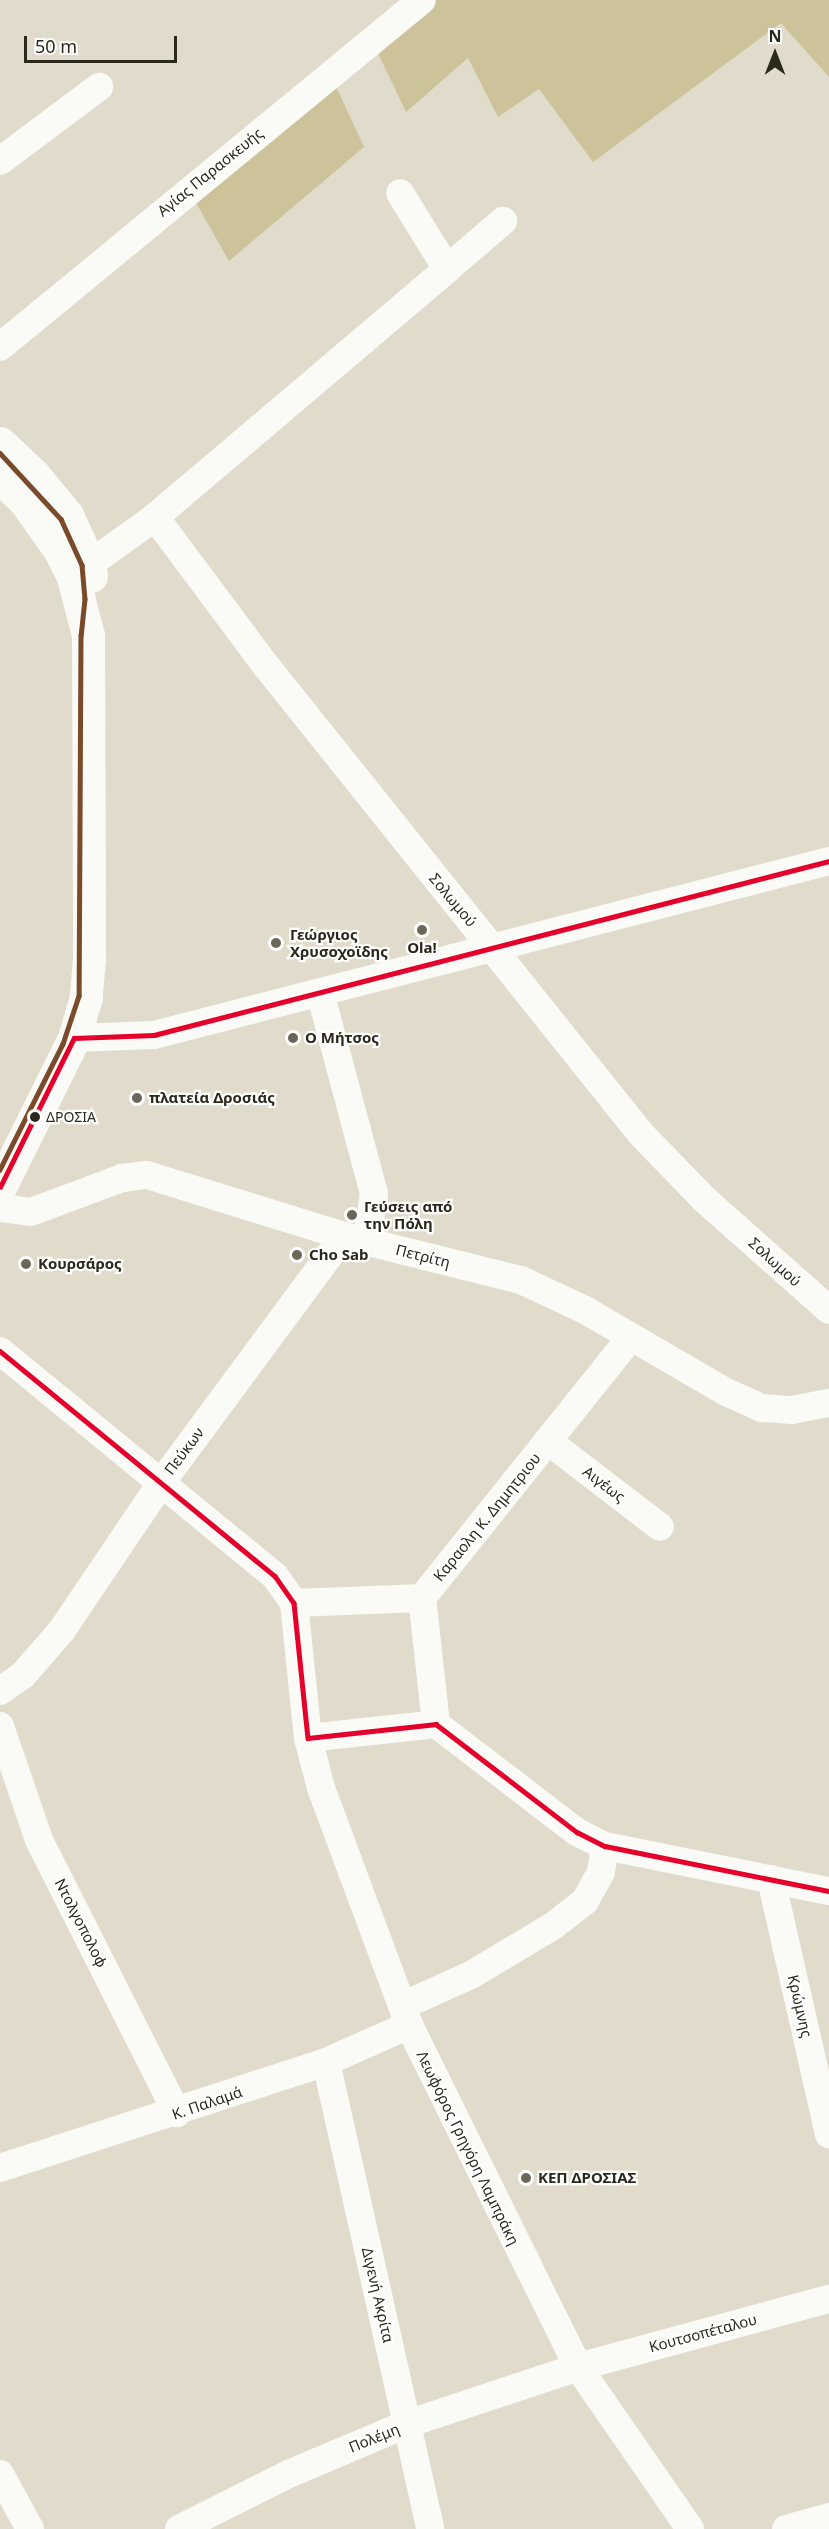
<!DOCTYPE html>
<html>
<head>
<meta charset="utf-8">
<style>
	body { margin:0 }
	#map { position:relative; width:829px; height:2529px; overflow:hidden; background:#e0dbca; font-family:"Noto Sans",sans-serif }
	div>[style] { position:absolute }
	.green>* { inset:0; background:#cdc39a }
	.minor>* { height:28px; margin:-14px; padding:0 14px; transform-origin:14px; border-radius:14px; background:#fafaf7 }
	.major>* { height:33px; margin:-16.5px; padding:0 16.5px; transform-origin:16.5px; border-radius:16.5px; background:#fafaf7 }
	.bus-1>* { height:4.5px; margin:-2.25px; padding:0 2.25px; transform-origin:2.25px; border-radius:2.25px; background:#e4002b }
	.bus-2>* { height:4.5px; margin:-2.25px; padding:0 2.25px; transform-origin:2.25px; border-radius:2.25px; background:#7a4b2a }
	.dots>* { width:16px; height:16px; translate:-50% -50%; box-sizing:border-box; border:3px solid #fff; border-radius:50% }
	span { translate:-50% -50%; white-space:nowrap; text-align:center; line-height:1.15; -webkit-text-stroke:4.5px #fff; paint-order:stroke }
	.bus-label { font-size:14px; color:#2b281c }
	.left { translate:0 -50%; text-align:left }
	.street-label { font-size:15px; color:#2b281c }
	.poi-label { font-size:15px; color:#2b281c; font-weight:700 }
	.north { position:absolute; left:745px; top:24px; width:60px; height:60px; -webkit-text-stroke:4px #fff; paint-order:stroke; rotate:0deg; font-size:16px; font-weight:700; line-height:24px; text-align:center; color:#2b281c }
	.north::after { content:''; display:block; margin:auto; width:21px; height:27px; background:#2b281c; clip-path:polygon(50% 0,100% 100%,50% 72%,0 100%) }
	.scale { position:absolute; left:24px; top:36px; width:153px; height:27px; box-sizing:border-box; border:3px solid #2b281c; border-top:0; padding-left:8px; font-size:18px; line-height:21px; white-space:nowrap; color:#2b281c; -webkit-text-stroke:4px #fff; paint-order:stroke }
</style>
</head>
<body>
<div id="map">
	<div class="green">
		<div style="clip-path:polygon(409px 0,829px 0,829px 77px,781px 23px,593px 162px,539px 89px,498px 117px,468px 58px,406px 112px,375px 47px)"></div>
		<div style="clip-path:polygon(333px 80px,364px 147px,229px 261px,191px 194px)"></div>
	</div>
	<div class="minor">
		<div style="left:0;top:161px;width:124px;rotate:-36.8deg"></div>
		<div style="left:447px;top:269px;width:74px;rotate:-40.6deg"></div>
		<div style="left:0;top:347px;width:546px;rotate:-39.43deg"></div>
		<div style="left:155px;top:517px;width:187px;rotate:53.3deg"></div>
		<div style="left:267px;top:667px;width:598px;rotate:51.31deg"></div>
		<div style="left:641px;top:1134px;width:91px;rotate:45.9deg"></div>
		<div style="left:704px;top:1199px;width:167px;rotate:41.6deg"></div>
		<div style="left:73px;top:576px;width:101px;rotate:-35.7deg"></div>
		<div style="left:155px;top:517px;width:383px;rotate:-40.3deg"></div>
		<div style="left:447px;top:269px;width:89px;rotate:-121.7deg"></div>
		<div style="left:320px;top:992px;width:208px;rotate:75deg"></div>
		<div style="left:374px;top:1193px;width:49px;rotate:98.3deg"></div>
		<div style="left:74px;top:1038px;width:80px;rotate:-2.1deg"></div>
		<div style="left:154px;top:1035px;width:697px;rotate:-14.45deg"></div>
		<div style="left:0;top:1208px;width:31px;rotate:7deg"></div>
		<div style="left:31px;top:1212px;width:97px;rotate:-20.5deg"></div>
		<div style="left:122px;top:1178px;width:25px;rotate:-7deg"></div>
		<div style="left:147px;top:1175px;width:206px;rotate:17.2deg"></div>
		<div style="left:344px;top:1236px;width:182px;rotate:14deg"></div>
		<div style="left:521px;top:1280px;width:71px;rotate:25.1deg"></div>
		<div style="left:585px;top:1310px;width:163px;rotate:30.2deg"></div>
		<div style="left:726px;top:1392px;width:39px;rotate:24deg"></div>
		<div style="left:762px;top:1408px;width:30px;rotate:4deg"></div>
		<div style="left:792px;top:1410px;width:38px;rotate:-11deg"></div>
		<div style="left:0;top:1351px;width:355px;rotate:39.3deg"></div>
		<div style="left:275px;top:1576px;width:33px;rotate:55deg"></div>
		<div style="left:294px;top:1603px;width:136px;rotate:84.1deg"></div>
		<div style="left:308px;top:1738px;width:52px;rotate:75.4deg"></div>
		<div style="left:321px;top:1788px;width:253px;rotate:69.6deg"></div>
		<div style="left:409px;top:2025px;width:381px;rotate:63.7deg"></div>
		<div style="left:578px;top:2367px;width:197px;rotate:55.3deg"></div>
		<div style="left:548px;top:1441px;width:141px;rotate:37.5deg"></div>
		<div style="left:294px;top:1603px;width:128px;rotate:-2.2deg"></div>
		<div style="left:0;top:1691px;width:28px;rotate:-35deg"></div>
		<div style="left:23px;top:1675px;width:60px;rotate:-49.1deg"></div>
		<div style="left:62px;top:1630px;width:177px;rotate:-56deg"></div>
		<div style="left:161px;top:1483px;width:307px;rotate:-53.5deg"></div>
		<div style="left:436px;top:1724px;width:127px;rotate:-96.3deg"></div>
		<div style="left:422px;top:1598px;width:333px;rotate:-51.3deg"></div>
		<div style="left:436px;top:1724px;width:178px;rotate:37.5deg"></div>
		<div style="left:577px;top:1832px;width:31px;rotate:27deg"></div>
		<div style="left:605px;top:1846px;width:228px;rotate:11.4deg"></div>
		<div style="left:0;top:1726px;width:120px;rotate:71.1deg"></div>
		<div style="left:39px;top:1840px;width:306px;rotate:63.2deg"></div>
		<div style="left:308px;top:1738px;width:129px;rotate:-6.2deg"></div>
		<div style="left:771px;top:1879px;width:262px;rotate:77.2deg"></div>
		<div style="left:402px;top:2006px;width:76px;rotate:-24.2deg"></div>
		<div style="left:471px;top:1975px;width:96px;rotate:-30.9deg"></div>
		<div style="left:553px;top:1926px;width:41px;rotate:-38deg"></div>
		<div style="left:585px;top:1901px;width:33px;rotate:-61deg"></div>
		<div style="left:601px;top:1872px;width:26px;rotate:-81deg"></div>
		<div style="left:326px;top:2062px;width:478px;rotate:77.4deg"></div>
		<div style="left:0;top:2168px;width:343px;rotate:-18deg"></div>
		<div style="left:326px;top:2062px;width:91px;rotate:-24deg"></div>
		<div style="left:0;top:2474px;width:63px;rotate:61.4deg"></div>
		<div style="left:179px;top:2529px;width:125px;rotate:-26.6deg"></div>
		<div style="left:291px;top:2473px;width:126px;rotate:-22.9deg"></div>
		<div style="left:407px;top:2424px;width:180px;rotate:-18.4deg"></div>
		<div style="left:578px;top:2367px;width:260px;rotate:-15.2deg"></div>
		<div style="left:786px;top:2529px;width:45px;rotate:-15.6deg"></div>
	</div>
	<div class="major">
		<div style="left:0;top:443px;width:47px;rotate:43.3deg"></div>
		<div style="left:34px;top:475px;width:52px;rotate:50.5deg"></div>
		<div style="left:67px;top:515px;width:53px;rotate:65.4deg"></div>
		<div style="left:89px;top:563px;width:13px;rotate:81deg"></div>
		<div style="left:0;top:477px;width:33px;rotate:44deg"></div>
		<div style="left:24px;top:500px;width:60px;rotate:54.5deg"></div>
		<div style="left:59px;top:549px;width:31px;rotate:63deg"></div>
		<div style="left:73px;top:577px;width:60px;rotate:75.5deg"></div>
		<div style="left:88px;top:635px;width:324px;rotate:89.8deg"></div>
		<div style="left:89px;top:959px;width:38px;rotate:95deg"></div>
		<div style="left:86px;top:997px;width:43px;rotate:106.3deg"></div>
		<div style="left:74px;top:1038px;width:166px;rotate:116.4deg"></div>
	</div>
	<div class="bus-1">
		<div style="left:0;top:1187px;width:166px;rotate:-63.6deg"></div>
		<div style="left:74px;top:1038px;width:80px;rotate:-2.1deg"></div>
		<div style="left:154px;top:1035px;width:697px;rotate:-14.45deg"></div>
		<div style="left:0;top:1351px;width:355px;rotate:39.3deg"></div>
		<div style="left:275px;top:1576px;width:33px;rotate:55deg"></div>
		<div style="left:294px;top:1603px;width:136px;rotate:84.1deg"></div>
		<div style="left:308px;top:1738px;width:129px;rotate:-6.2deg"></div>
		<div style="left:436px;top:1724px;width:178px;rotate:37.5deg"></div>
		<div style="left:577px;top:1832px;width:31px;rotate:27deg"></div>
		<div style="left:605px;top:1846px;width:228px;rotate:11.4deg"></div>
	</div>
	<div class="bus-2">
		<div style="left:0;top:453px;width:90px;rotate:47.3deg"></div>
		<div style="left:61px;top:519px;width:51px;rotate:65.5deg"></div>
		<div style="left:82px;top:565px;width:34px;rotate:85deg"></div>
		<div style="left:85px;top:599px;width:36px;rotate:96deg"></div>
		<div style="left:81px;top:635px;width:361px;rotate:90.3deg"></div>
		<div style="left:79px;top:996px;width:51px;rotate:108.4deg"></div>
		<div style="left:63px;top:1044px;width:141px;rotate:116.6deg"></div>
	</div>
	<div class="dots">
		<div style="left:422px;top:930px;background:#6a6759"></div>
		<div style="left:276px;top:943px;background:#6a6759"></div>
		<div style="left:293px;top:1038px;background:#6a6759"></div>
		<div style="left:137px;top:1098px;background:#6a6759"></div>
		<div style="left:35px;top:1117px;background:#2b281c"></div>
		<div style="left:352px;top:1215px;background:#6a6759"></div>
		<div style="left:297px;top:1255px;background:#6a6759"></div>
		<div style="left:26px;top:1264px;background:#6a6759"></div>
		<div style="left:526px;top:2178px;background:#6a6759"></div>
	</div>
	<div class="bus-label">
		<span class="left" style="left:46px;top:1117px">ΔΡΟΣΙΑ</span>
	</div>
	<div class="street-label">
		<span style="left:210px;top:172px;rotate:-39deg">Αγίας Παρασκευής</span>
		<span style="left:453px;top:900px;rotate:50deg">Σολωμού</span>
		<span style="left:423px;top:1256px;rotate:14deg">Πετρίτη</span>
		<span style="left:775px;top:1262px;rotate:42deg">Σολωμού</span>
		<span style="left:184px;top:1451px;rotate:-53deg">Πεύκων</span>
		<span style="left:604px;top:1484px;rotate:37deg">Αιγέως</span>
		<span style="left:487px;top:1517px;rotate:-51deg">Καραολη Κ. Δημητριου</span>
		<span style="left:81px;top:1923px;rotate:63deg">Ντολγοπολοφ</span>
		<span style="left:800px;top:2006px;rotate:77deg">Κρώμνης</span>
		<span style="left:207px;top:2103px;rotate:-19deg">Κ. Παλαμά</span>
		<span style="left:468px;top:2148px;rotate:64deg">Λεωφόρος Γρηγόρη Λαμπράκη</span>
		<span style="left:378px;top:2295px;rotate:77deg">Διγενή Ακρίτα</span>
		<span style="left:703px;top:2333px;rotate:-15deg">Κουτσοπέταλου</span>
		<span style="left:374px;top:2438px;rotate:-22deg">Πολέμη</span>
	</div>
	<div class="poi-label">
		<span class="left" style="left:290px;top:943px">Γεώργιος<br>Χρυσοχοϊδης</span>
		<span style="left:422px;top:948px">Ola!</span>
		<span class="left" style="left:305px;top:1038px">Ο Μήτσος</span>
		<span class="left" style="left:149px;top:1098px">πλατεία Δροσιάς</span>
		<span class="left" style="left:364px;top:1215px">Γεύσεις από<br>την Πόλη</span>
		<span class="left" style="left:309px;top:1255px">Cho Sab</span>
		<span class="left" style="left:38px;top:1264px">Κουρσάρος</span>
		<span class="left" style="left:538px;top:2178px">ΚΕΠ ΔΡΟΣΙΑΣ</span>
	</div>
	<div class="north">N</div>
	<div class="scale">50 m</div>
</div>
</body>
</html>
